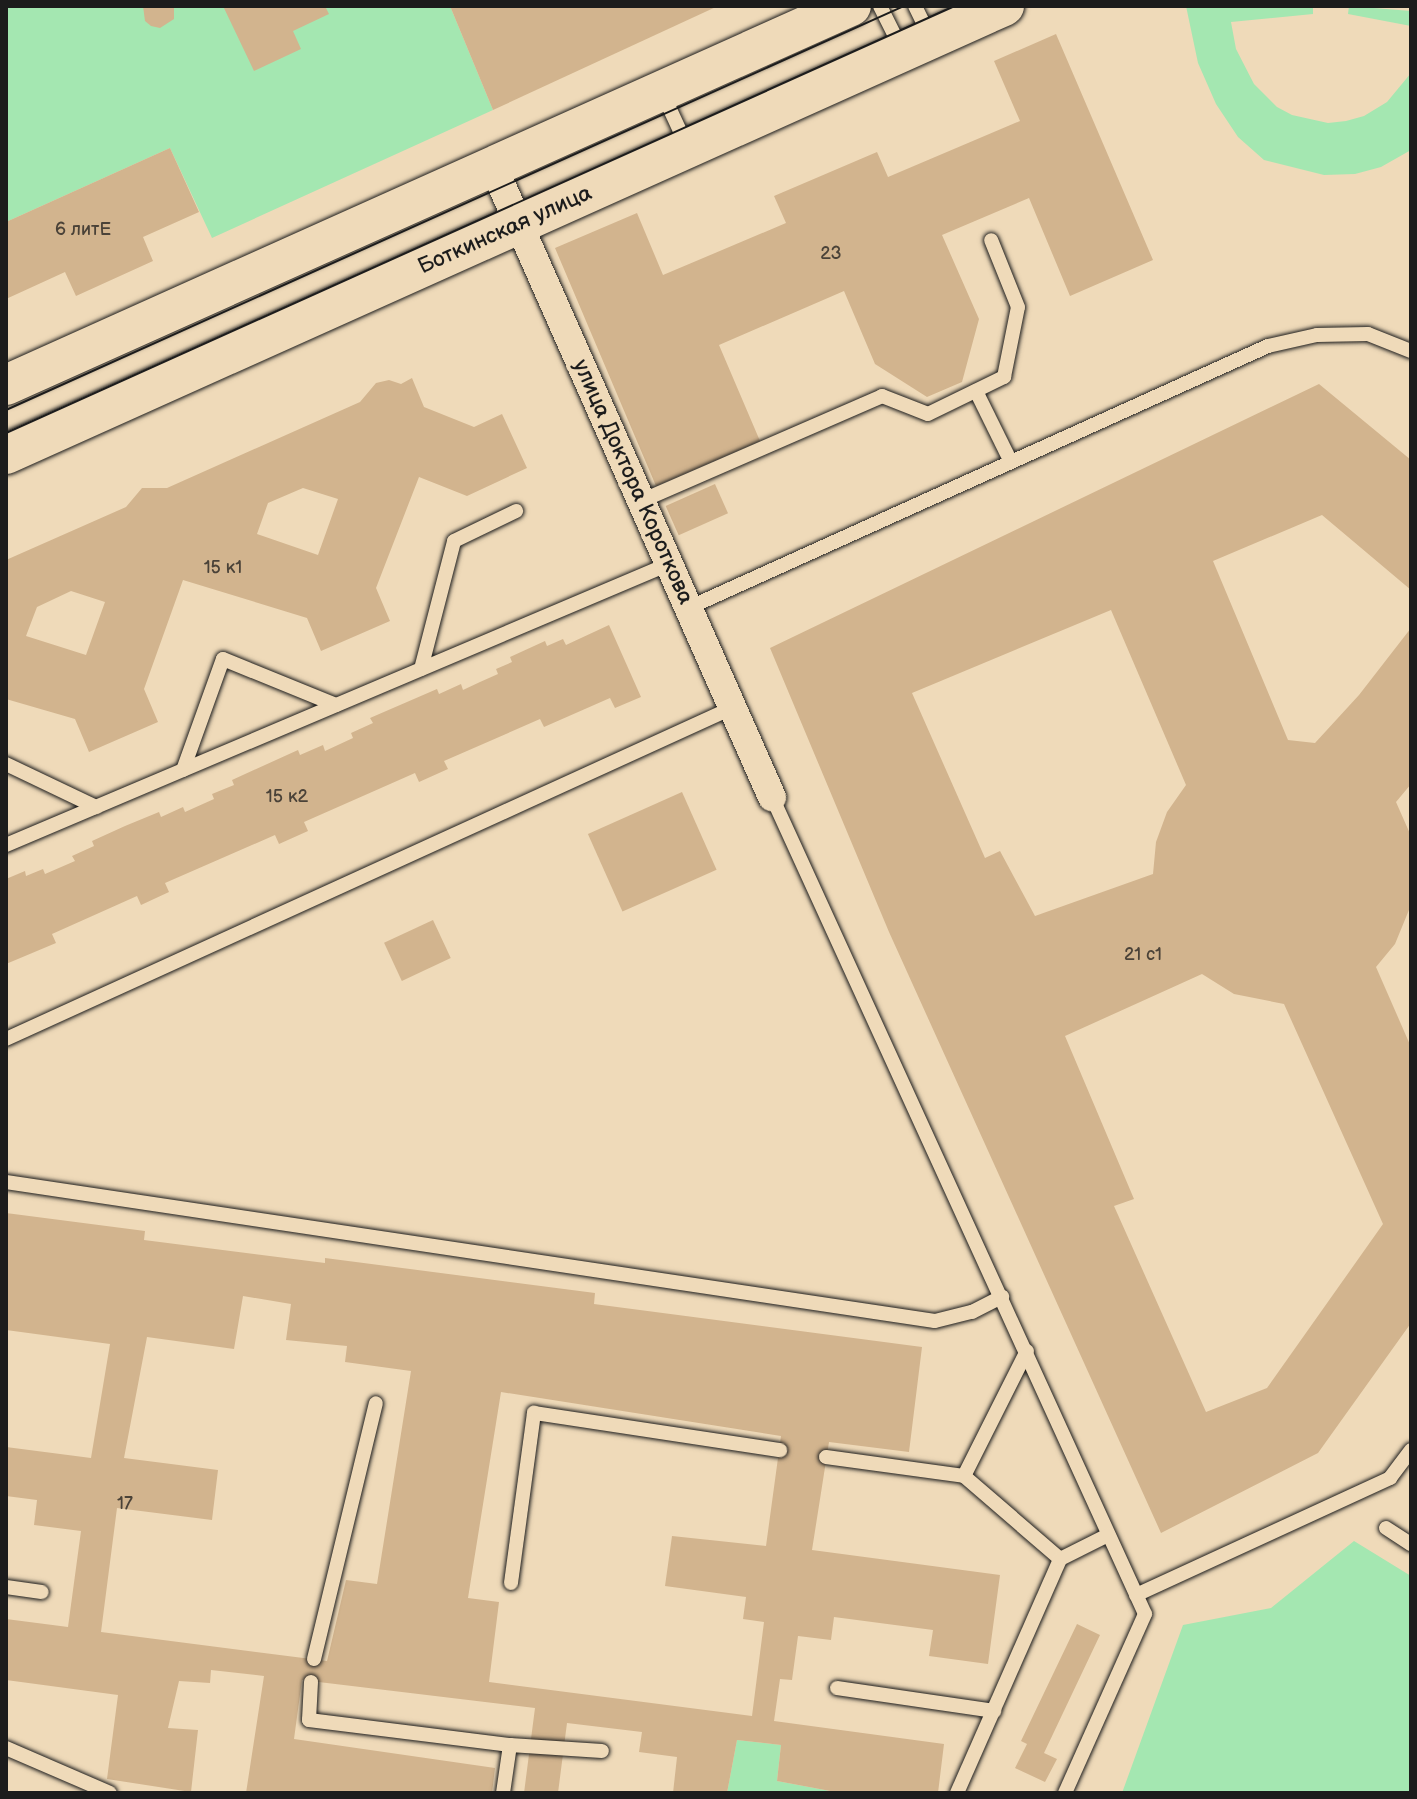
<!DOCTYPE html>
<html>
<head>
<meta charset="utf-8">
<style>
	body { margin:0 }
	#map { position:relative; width:1417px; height:1799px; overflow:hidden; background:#efdab9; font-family:"Balsamiq Sans",sans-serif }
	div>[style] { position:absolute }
	.green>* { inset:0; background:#a4e7b1 }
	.building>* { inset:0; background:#d2b48e; transform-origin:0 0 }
	.roads { filter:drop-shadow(0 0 2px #1c1c1c) drop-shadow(0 0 2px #1c1c1c) }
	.service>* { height:14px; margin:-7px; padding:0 7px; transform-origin:7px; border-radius:7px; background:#efdab9 }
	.minor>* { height:28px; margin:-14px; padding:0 14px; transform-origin:14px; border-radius:14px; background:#efdab9 }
	.secondary>* { height:40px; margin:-20px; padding:0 20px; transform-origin:20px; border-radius:20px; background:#efdab9 }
	.tram>* { height:2px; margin:-1px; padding:0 1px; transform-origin:1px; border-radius:1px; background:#1c1c1c }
	span { translate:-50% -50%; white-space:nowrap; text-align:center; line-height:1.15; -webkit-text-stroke:8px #efdab9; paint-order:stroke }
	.number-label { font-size:18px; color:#4a4238 }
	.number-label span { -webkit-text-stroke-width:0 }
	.street-label { font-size:22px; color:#1c1c1c }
	.frame { position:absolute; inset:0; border:8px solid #1c1c1c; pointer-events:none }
</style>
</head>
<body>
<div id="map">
	<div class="green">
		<div style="clip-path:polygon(6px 6px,450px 6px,493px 110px,212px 238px,170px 148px,6px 222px)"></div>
		<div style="clip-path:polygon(1186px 6px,1313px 6px,1313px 14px,1231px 22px,1236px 49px,1254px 84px,1277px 107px,1292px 115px,1328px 123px,1346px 121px,1364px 116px,1387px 102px,1411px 73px,1411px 150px,1381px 167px,1355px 174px,1324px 175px,1264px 160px,1238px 137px,1216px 104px,1198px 63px)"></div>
		<div style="clip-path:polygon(1349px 6px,1411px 11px,1411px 26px,1348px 14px)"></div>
		<div style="clip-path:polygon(1354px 1541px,1411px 1576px,1410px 1793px,1122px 1793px,1183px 1625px,1271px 1608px)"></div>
		<div style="clip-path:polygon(737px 1740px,781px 1745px,777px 1781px,841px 1793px,727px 1793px)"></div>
	</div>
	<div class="building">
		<div style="clip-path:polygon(143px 6px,174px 6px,174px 19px,160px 28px,151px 26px,145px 21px)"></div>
		<div style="clip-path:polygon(223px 6px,325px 6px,329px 14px,293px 31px,301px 49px,254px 71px)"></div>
		<div style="clip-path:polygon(450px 6px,718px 6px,493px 110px)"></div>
		<div style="clip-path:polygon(1056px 34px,1153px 260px,1070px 296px,1029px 198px,942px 235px,979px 319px,962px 382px,927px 397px,875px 364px,844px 291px,719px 345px,760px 441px,656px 486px,555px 248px,637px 213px,663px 275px,786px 223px,774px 196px,877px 152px,888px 177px,1020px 121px,994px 61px)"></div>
		<div style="clip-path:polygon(170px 148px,199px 212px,143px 237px,153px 261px,76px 296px,65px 272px,6px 299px,6px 222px)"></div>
		<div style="clip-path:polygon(evenodd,412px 378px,424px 407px,474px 427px,502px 414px,527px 468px,467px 496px,419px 477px,376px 588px,390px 621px,321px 651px,307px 618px,183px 580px,144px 689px,158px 722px,89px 752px,75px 719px,6px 699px,6px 560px,126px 507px,142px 488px,167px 488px,360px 402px,376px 383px,389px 380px,401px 384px,412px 378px,303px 488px,338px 499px,318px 555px,257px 534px,268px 503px,303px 488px,412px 378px,71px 591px,105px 602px,86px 655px,26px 636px,37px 607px,71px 591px)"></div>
		<div style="clip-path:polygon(evenodd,1319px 384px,1411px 460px,1411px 590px,1322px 515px,1213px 561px,1288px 740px,1315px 743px,1359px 695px,1411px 628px,1411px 784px,1396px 802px,1411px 836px,1411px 905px,1395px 944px,1376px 967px,1411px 1047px,1411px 1323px,1318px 1453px,1161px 1533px,889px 932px,770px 648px,1319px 384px,1111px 610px,1186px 785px,1167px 812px,1156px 842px,1153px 874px,1035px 916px,1000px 851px,985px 858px,912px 693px,1111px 610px,1319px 384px,1202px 974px,1234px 994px,1284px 1004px,1383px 1224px,1267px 1388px,1206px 1412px,1114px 1206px,1134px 1199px,1065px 1036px,1202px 974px)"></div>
		<div style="left:715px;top:484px;width:32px;height:54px;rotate:66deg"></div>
		<div style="clip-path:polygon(609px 625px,641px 697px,615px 708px,610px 698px,544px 727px,540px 719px,444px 761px,448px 769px,419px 782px,415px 773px,304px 822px,308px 831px,279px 844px,275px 835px,165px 883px,169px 892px,141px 905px,137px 896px,52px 934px,56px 943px,6px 964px,6px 879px,25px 871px,26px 876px,43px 869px,45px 874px,75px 861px,72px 856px,94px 846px,92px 841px,125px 826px,159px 812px,161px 817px,183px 807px,185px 812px,214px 799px,212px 794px,234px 785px,232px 780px,298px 750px,300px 755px,323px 745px,325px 751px,353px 738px,351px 733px,373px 723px,370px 718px,437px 689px,439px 694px,461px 684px,463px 690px,480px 682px,498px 674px,496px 669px,512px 662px,510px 657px,545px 641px,547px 646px,563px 639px,566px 645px)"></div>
		<div style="left:682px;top:792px;width:85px;height:103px;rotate:66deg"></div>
		<div style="left:433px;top:920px;width:42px;height:54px;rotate:65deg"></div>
		<div style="clip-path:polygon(evenodd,6px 1213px,145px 1231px,144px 1240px,325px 1263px,325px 1258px,595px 1293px,594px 1304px,922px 1347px,909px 1452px,829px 1442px,812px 1550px,1000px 1575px,988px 1664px,929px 1656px,933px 1630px,834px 1617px,831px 1640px,798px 1636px,792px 1680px,780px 1679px,774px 1721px,944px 1744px,938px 1793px,841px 1793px,777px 1781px,781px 1745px,737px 1740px,727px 1793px,673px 1793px,677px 1757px,639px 1752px,642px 1732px,567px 1723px,558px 1793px,524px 1793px,535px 1708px,302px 1680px,294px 1739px,495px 1768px,492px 1793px,246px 1793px,264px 1676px,211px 1670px,210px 1683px,179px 1681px,168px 1728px,198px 1730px,191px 1792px,107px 1779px,118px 1695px,6px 1680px,6px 1619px,68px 1627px,81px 1531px,34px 1525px,37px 1500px,6px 1496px,6px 1447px,91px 1458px,110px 1344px,6px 1330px,6px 1213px,243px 1296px,291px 1304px,286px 1340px,347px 1346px,345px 1362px,411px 1371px,377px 1584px,346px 1580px,327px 1661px,101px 1632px,117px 1508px,212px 1520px,218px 1470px,124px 1458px,147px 1337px,234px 1349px,243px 1296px,6px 1213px,501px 1392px,781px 1436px,766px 1546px,672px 1536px,665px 1586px,746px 1597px,743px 1619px,764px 1622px,752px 1716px,489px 1682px,499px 1602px,468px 1598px,501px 1392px)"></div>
		<div style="clip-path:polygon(1077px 1624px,1100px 1635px,1044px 1753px,1057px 1759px,1045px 1782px,1015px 1768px,1027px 1744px,1021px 1741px)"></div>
	</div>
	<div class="roads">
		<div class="service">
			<div style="left:880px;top:6px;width:47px;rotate:63.4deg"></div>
			<div style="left:915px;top:6px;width:32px;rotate:64deg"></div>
			<div style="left:662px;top:92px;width:60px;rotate:65.2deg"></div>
			<div style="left:976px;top:391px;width:79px;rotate:63.8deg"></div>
			<div style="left:641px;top:501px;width:263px;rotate:-23.5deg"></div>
			<div style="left:882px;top:396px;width:49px;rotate:21.4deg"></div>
			<div style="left:928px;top:414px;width:85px;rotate:-26deg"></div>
			<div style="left:1004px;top:377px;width:71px;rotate:-78.7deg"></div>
			<div style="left:1018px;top:307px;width:72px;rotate:-111.9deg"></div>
			<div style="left:688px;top:608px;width:636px;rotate:-24.31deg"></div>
			<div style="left:1268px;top:346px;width:50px;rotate:-12.7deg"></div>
			<div style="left:1317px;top:335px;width:51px;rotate:-1.1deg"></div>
			<div style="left:1368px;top:334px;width:46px;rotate:21.6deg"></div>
			<div style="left:421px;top:669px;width:132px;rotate:-75.5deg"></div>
			<div style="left:454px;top:541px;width:69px;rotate:-25.8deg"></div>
			<div style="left:6px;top:764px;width:100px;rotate:25.5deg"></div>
			<div style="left:183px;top:770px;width:118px;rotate:-70.2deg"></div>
			<div style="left:223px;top:659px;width:122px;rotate:22.2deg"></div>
			<div style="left:772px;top:797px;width:898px;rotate:65.46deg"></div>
			<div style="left:1145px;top:1614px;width:196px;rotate:114.1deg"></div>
			<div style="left:6px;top:845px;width:720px;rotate:-22.97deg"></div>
			<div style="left:6px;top:1039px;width:798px;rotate:-24.51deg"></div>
			<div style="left:6px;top:1182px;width:939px;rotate:8.51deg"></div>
			<div style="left:935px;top:1321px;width:38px;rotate:-14deg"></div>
			<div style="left:972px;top:1312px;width:34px;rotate:-27deg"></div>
			<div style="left:826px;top:1457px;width:139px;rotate:7.8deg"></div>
			<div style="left:964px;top:1476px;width:127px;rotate:40.8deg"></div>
			<div style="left:964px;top:1476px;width:140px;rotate:-63.3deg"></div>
			<div style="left:1386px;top:1528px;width:30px;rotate:33deg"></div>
			<div style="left:511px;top:1583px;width:172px;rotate:-82.3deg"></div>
			<div style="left:534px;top:1413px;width:249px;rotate:8.6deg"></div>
			<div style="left:6px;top:1587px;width:36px;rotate:8deg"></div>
			<div style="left:1136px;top:1595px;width:280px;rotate:-24.7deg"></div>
			<div style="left:1390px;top:1478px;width:35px;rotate:-53deg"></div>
			<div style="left:314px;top:1659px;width:263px;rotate:-76.4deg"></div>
			<div style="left:311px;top:1682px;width:38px;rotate:93deg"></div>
			<div style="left:309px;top:1720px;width:203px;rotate:7.1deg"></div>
			<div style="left:510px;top:1745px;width:49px;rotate:98.3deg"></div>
			<div style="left:837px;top:1688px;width:159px;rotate:8.3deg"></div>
			<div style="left:510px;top:1745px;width:92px;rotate:3.7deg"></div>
			<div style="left:6px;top:1748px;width:113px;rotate:23.4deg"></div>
			<div style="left:957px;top:1793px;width:256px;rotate:-66.2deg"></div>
			<div style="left:1060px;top:1559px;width:54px;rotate:-26.6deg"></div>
		</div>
		<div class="minor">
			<div style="left:494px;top:168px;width:688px;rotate:66.16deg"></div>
		</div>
		<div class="secondary">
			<div style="left:6px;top:385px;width:926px;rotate:-24.16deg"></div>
			<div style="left:6px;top:454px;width:1094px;rotate:-24.18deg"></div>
		</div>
	</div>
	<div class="tram">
		<div style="left:6px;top:410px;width:985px;rotate:-24.22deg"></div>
		<div style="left:6px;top:433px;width:1041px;rotate:-24.23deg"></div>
	</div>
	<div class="number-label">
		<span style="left:83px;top:230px">6 литЕ</span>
		<span style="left:831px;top:254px">23</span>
		<span style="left:223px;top:568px">15 к1</span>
		<span style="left:287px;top:797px">15 к2</span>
		<span style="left:1143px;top:955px">21 с1</span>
		<span style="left:125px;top:1504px">17</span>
	</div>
	<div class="street-label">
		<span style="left:505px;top:230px;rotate:-24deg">Боткинская улица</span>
		<span style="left:633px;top:482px;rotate:66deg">улица Доктора Короткова</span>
	</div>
	<div class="frame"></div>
</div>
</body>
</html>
